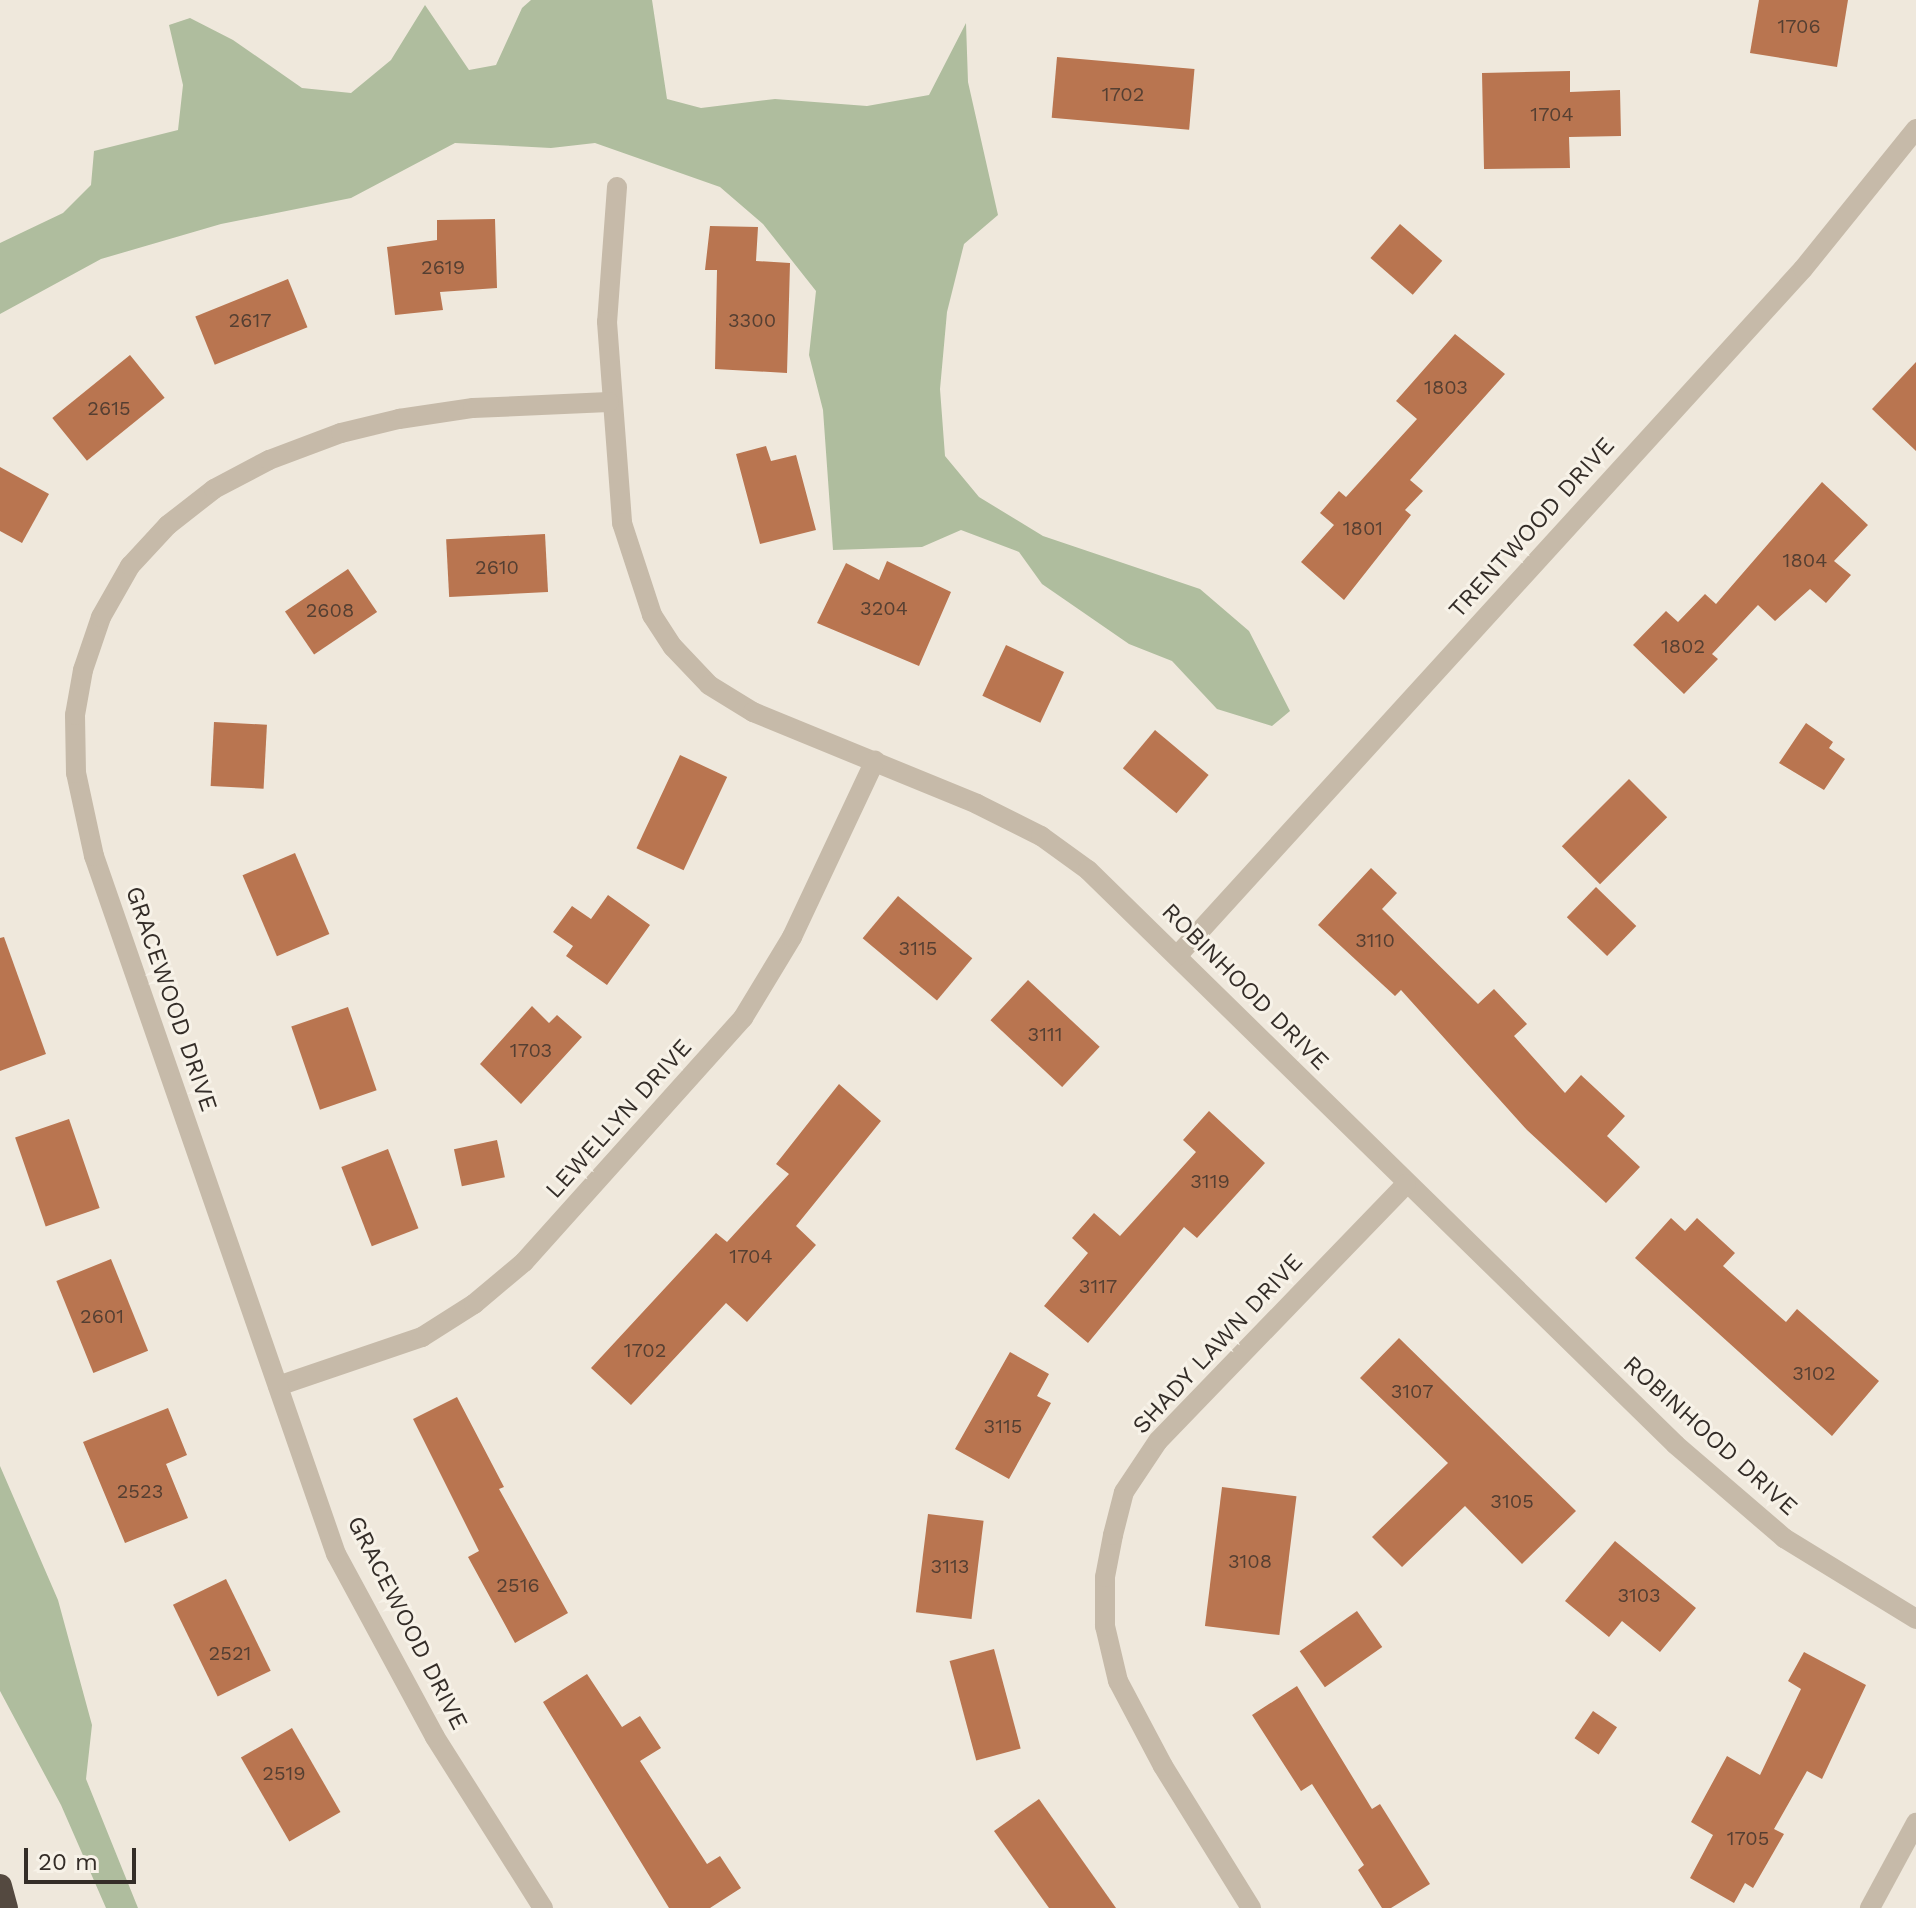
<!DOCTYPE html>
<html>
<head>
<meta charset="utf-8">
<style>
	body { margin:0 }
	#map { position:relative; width:1916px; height:1908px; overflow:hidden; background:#efe8dc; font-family:"Work Sans",sans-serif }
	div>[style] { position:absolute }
	.green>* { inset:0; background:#afbd9e }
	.building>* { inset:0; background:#b97550; transform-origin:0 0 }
	.street>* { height:20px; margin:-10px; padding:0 10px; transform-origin:10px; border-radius:10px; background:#c6baa9 }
	.highway>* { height:24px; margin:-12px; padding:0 12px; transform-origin:12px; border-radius:12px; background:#544940 }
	span { translate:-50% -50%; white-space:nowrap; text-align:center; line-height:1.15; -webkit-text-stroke:6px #f7f2e8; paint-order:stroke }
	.number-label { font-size:20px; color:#553f32 }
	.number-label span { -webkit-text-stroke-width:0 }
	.street-label { font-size:24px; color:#342d28 }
	.scale { position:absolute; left:24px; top:1848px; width:112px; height:36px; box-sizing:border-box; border:4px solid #342d28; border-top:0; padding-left:10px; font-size:24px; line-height:28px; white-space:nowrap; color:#342d28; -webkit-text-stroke:6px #f7f2e8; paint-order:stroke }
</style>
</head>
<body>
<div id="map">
	<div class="green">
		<div style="clip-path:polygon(531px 0,652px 0,667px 99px,701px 108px,775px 99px,867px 106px,929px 95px,966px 23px,968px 82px,998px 215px,964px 244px,947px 312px,940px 389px,945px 456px,979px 497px,1043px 536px,1200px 589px,1249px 631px,1290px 711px,1272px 726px,1217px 709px,1172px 661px,1129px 644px,1042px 584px,1019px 552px,961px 530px,922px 547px,833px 550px,823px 410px,809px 355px,816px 291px,763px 224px,720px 187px,595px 143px,551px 148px,455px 143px,351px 198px,221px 224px,101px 259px,0 314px,0 243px,63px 213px,91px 185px,94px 151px,178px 130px,183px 85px,169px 25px,190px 18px,233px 40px,302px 88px,351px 93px,391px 60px,425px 5px,469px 70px,496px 65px,522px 8px)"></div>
		<div style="clip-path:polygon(0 1466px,58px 1600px,92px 1725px,86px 1779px,138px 1908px,106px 1908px,61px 1805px,0 1691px)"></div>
	</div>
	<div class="building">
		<div style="clip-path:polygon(1759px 0,1848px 0,1837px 67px,1750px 53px)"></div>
		<div style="left:1057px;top:57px;width:138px;height:61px;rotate:5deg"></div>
		<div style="clip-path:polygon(1570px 71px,1570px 92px,1620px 90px,1621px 136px,1569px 137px,1570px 168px,1484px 169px,1482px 73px)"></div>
		<div style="clip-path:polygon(495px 219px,497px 288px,440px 292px,443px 310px,395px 315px,387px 247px,437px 240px,437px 220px)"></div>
		<div style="left:1400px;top:224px;width:56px;height:45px;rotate:41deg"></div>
		<div style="clip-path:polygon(710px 226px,758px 227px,756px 261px,790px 263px,787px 373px,715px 369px,717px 270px,705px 270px)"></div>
		<div style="left:288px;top:279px;width:52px;height:100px;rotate:68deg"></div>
		<div style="clip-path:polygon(1455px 334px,1505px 374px,1410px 480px,1423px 491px,1405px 510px,1411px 515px,1344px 600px,1301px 562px,1334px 525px,1320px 513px,1339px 491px,1346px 497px,1417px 419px,1396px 401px)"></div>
		<div style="left:130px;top:355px;width:55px;height:100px;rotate:51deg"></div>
		<div style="clip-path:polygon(1916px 362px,1916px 451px,1872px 409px)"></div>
		<div style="clip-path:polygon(766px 446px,771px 461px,796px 455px,816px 530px,760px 544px,736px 454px)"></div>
		<div style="clip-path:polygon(0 467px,49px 494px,22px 543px,0 531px)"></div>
		<div style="clip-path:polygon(1822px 482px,1868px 525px,1834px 561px,1851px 575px,1826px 603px,1810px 589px,1775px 621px,1758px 605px,1712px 654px,1718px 659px,1684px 694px,1633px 645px,1666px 611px,1678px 622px,1705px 594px,1716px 604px)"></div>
		<div style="left:545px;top:534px;width:58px;height:99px;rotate:87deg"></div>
		<div style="clip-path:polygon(887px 561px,951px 592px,919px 666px,817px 623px,846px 563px,879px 580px)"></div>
		<div style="left:348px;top:569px;width:52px;height:76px;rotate:56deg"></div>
		<div style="left:1006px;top:645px;width:64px;height:56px;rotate:25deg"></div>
		<div style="left:214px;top:722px;width:53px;height:64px;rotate:3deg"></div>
		<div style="clip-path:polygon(1806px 723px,1833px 742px,1829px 748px,1845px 759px,1824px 790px,1779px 763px)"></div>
		<div style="left:1155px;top:730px;width:70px;height:50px;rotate:40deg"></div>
		<div style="left:680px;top:755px;width:52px;height:103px;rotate:25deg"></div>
		<div style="left:1629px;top:779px;width:54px;height:95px;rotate:45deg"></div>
		<div style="left:295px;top:853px;width:88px;height:57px;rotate:67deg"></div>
		<div style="clip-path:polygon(1371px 868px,1397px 893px,1382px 909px,1478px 1004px,1494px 989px,1527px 1024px,1514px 1036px,1565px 1093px,1581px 1075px,1625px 1116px,1607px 1136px,1640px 1167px,1606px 1203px,1527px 1130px,1401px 990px,1395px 996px,1318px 925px)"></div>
		<div style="left:1596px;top:887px;width:56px;height:42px;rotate:44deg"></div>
		<div style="clip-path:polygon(608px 895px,650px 925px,607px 985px,566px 956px,573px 946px,553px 932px,572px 906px,591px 919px)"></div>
		<div style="left:898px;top:896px;width:97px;height:55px;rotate:40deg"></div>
		<div style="clip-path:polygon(4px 937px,46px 1054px,0 1071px,0 938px)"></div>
		<div style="left:1028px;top:980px;width:98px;height:55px;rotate:43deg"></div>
		<div style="clip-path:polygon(532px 1006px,549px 1023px,557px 1015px,582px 1037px,521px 1104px,480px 1064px)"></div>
		<div style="left:348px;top:1007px;width:88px;height:60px;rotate:71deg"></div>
		<div style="clip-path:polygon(839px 1084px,881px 1121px,796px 1226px,816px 1245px,747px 1322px,726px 1303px,631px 1405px,591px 1368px,716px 1233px,727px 1242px,789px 1174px,776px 1164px)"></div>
		<div style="clip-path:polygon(1209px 1111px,1265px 1163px,1197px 1238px,1184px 1227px,1088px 1343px,1044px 1306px,1088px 1253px,1072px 1238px,1094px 1213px,1120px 1236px,1196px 1152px,1183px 1140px)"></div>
		<div style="left:69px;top:1119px;width:94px;height:57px;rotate:71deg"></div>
		<div style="left:497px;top:1140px;width:38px;height:44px;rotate:78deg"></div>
		<div style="left:388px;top:1149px;width:85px;height:50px;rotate:69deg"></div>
		<div style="clip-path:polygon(1671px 1218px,1685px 1231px,1697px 1218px,1735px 1253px,1723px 1266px,1786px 1322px,1797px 1309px,1879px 1381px,1832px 1436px,1635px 1258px)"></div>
		<div style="left:111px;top:1259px;width:99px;height:59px;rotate:68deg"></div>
		<div style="clip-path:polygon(1399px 1338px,1576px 1511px,1522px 1564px,1465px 1506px,1402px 1567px,1372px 1537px,1448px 1463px,1360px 1378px)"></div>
		<div style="clip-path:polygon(1010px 1352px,1049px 1374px,1037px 1396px,1051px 1403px,1009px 1479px,955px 1449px)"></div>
		<div style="clip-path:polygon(457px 1397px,504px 1487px,499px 1489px,568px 1613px,515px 1643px,468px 1557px,479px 1551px,413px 1419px)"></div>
		<div style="clip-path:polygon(168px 1408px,187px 1455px,166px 1464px,188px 1518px,125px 1543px,83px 1442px)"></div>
		<div style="left:1222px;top:1487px;width:75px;height:140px;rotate:7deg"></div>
		<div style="left:928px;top:1514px;width:56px;height:99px;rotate:7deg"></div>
		<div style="clip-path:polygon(1615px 1541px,1696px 1608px,1660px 1652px,1622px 1621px,1609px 1637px,1565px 1601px)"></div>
		<div style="left:226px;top:1579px;width:102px;height:59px;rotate:64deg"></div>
		<div style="left:1357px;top:1611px;width:44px;height:70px;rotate:55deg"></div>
		<div style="left:994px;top:1649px;width:103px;height:46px;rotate:75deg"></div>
		<div style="clip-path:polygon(1804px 1652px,1866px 1685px,1822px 1779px,1807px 1771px,1774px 1829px,1784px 1834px,1753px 1888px,1745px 1883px,1734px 1903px,1690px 1878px,1713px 1835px,1691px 1822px,1727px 1756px,1760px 1775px,1801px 1689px,1788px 1681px)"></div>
		<div style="clip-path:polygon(587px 1674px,622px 1727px,640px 1716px,661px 1748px,640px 1761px,707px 1864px,720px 1856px,741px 1888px,710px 1908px,669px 1908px,543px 1702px)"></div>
		<div style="clip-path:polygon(1297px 1686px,1372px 1809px,1380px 1804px,1430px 1884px,1391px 1908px,1382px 1908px,1358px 1870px,1364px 1865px,1312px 1784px,1301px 1791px,1252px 1715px)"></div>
		<div style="left:1593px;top:1711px;width:29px;height:33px;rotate:34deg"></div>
		<div style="left:292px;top:1728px;width:97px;height:59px;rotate:60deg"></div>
		<div style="clip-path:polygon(1039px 1799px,1116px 1908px,1049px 1908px,994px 1831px)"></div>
	</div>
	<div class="street">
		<div style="left:617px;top:187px;width:135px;rotate:94.2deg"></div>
		<div style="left:607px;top:322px;width:202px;rotate:85.7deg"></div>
		<div style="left:622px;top:523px;width:97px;rotate:71.9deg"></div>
		<div style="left:652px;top:615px;width:38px;rotate:57deg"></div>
		<div style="left:673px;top:647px;width:52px;rotate:46.5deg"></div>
		<div style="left:709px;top:685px;width:52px;rotate:31.5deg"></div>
		<div style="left:753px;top:712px;width:242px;rotate:22.3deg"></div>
		<div style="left:977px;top:804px;width:72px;rotate:26.6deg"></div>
		<div style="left:1041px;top:836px;width:58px;rotate:35.9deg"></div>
		<div style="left:1088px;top:870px;width:822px;rotate:44.36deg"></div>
		<div style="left:1676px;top:1445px;width:143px;rotate:40.7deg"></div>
		<div style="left:1784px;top:1538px;width:155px;rotate:31.5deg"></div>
		<div style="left:1177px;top:956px;width:929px;rotate:-47.66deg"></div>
		<div style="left:1803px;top:269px;width:180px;rotate:-51.1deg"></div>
		<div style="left:278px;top:1386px;width:152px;rotate:-18.8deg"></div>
		<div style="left:422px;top:1337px;width:62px;rotate:-32.4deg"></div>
		<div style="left:474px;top:1304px;width:65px;rotate:-40deg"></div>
		<div style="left:524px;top:1262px;width:328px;rotate:-48.1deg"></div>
		<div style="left:743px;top:1018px;width:95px;rotate:-58.8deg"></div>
		<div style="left:792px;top:937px;width:195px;rotate:-64.8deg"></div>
		<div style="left:543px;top:1908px;width:202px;rotate:-122.3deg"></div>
		<div style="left:435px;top:1737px;width:208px;rotate:-118.4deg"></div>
		<div style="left:336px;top:1554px;width:739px;rotate:-109.12deg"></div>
		<div style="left:94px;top:856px;width:85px;rotate:-102.2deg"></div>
		<div style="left:76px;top:773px;width:58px;rotate:-91deg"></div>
		<div style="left:75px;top:715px;width:46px;rotate:-79.9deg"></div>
		<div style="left:83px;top:670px;width:56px;rotate:-71.2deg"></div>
		<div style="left:101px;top:617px;width:59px;rotate:-60.4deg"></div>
		<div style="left:130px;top:566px;width:56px;rotate:-47.2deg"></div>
		<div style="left:168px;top:525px;width:58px;rotate:-38deg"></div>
		<div style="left:214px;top:489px;width:62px;rotate:-27.8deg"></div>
		<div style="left:269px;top:460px;width:77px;rotate:-20.6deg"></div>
		<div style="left:341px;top:433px;width:60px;rotate:-13.6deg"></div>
		<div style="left:399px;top:419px;width:75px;rotate:-8.5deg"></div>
		<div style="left:473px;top:408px;width:136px;rotate:-2.5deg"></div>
		<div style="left:1251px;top:1908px;width:167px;rotate:-121.8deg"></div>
		<div style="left:1163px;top:1766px;width:96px;rotate:-117.9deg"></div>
		<div style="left:1118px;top:1681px;width:57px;rotate:-103.3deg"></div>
		<div style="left:1105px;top:1626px;width:49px;rotate:-90deg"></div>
		<div style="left:1105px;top:1577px;width:43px;rotate:-79.2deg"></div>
		<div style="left:1113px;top:1535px;width:44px;rotate:-75.7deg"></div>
		<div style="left:1124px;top:1492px;width:61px;rotate:-56.3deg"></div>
		<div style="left:1158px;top:1441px;width:357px;rotate:-46deg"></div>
		<div style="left:1870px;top:1908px;width:97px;rotate:-61.6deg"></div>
	</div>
	<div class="highway">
		<div style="left:0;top:1886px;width:23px;rotate:75deg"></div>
	</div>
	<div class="number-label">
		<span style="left:1799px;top:26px">1706</span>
		<span style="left:1123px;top:94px">1702</span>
		<span style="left:1552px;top:114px">1704</span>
		<span style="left:443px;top:267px">2619</span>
		<span style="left:250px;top:320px">2617</span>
		<span style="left:752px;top:320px">3300</span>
		<span style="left:1446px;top:387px">1803</span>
		<span style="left:109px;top:408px">2615</span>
		<span style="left:1363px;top:528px">1801</span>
		<span style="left:1805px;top:560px">1804</span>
		<span style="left:497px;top:567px">2610</span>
		<span style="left:884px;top:608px">3204</span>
		<span style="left:330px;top:610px">2608</span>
		<span style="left:1683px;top:646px">1802</span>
		<span style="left:1375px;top:940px">3110</span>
		<span style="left:918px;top:948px">3115</span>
		<span style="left:1045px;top:1034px">3111</span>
		<span style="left:531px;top:1050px">1703</span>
		<span style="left:1210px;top:1181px">3119</span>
		<span style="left:751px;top:1256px">1704</span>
		<span style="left:1098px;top:1286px">3117</span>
		<span style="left:102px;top:1316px">2601</span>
		<span style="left:645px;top:1350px">1702</span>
		<span style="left:1814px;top:1373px">3102</span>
		<span style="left:1412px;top:1391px">3107</span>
		<span style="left:1003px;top:1426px">3115</span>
		<span style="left:140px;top:1491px">2523</span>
		<span style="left:1512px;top:1501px">3105</span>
		<span style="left:1250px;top:1561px">3108</span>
		<span style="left:950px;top:1566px">3113</span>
		<span style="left:518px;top:1585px">2516</span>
		<span style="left:1639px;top:1595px">3103</span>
		<span style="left:230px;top:1653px">2521</span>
		<span style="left:284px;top:1773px">2519</span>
		<span style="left:1748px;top:1838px">1705</span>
	</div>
	<div class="street-label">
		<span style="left:1532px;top:528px;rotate:-48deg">TRENTWOOD DRIVE</span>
		<span style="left:1245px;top:987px;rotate:45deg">ROBINHOOD DRIVE</span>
		<span style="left:171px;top:999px;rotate:71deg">GRACEWOOD DRIVE</span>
		<span style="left:619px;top:1119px;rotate:-48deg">LEWELLYN DRIVE</span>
		<span style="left:1218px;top:1344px;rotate:-47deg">SHADY LAWN DRIVE</span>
		<span style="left:1710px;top:1436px;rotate:42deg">ROBINHOOD DRIVE</span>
		<span style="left:407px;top:1623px;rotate:63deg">GRACEWOOD DRIVE</span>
	</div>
	<div class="scale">20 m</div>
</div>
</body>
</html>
